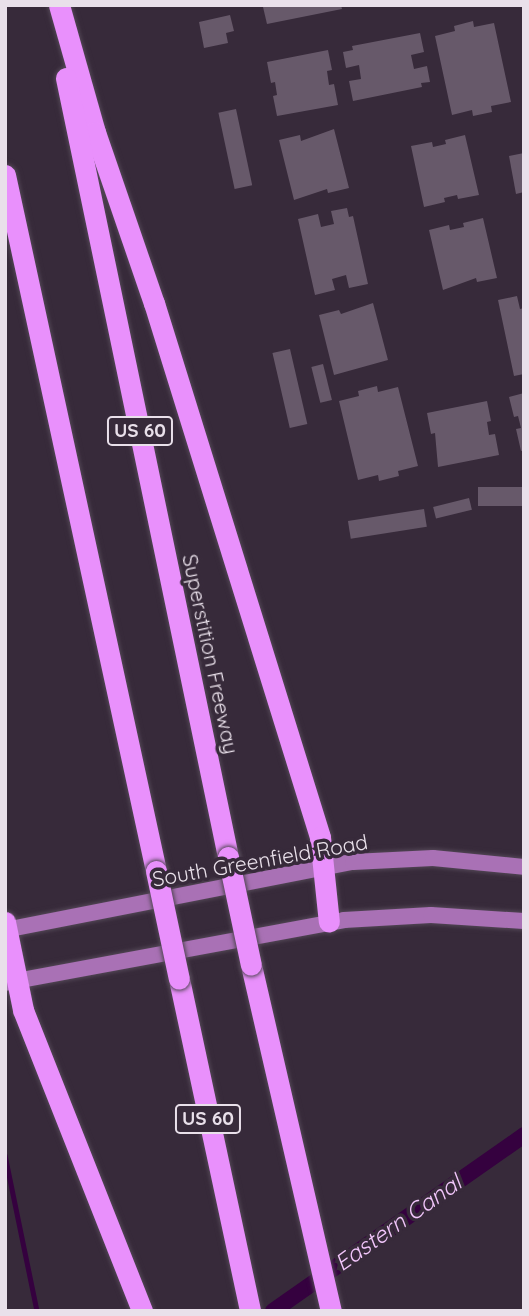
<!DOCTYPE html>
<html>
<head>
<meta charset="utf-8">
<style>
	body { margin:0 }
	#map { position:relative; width:529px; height:1316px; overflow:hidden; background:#372a3a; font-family:Quicksand,sans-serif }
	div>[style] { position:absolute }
	.stream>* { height:4.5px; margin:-2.25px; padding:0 2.25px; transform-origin:2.25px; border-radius:2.25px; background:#35013f }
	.canal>* { height:16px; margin:-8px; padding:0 8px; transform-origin:8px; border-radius:8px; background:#35013f }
	.building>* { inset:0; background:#67596a; transform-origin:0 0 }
	.roads { filter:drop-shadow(0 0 2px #534756) drop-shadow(0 0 2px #534756) }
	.secondary>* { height:16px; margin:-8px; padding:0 8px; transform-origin:8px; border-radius:8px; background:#a971b5 }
	.highway>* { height:21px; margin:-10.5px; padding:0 10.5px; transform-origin:10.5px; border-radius:10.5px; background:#e990fc }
	.bridges { filter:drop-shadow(0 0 2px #534756) drop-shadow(0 0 2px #534756) }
	.highway-bridge>* { height:21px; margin:-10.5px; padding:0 10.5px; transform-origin:10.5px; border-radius:10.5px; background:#e990fc }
	span { translate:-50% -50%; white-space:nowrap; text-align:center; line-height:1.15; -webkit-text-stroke:7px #372a3a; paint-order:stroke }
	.shield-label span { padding:2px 5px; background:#372a3a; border:2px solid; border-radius:5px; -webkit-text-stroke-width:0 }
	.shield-label { font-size:19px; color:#e9e0ea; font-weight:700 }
	.street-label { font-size:21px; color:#e9e0ea }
	.water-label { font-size:23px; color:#f3c7fc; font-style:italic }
	.frame { position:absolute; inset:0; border:7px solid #e9e0ea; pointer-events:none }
</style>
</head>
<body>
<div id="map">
	<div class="stream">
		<div style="left:5px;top:1155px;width:159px;rotate:78.4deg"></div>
	</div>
	<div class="canal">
		<div style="left:273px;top:1311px;width:307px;rotate:-35deg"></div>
	</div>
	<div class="building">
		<div style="clip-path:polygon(271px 5px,341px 5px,342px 9px,267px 24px,263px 7px)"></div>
		<div style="clip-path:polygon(230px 15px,234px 31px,226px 33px,228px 43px,204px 48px,199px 22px)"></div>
		<div style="clip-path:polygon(473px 21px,474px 27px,494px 23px,511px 102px,491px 106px,492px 112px,473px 116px,472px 110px,452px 115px,435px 36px,455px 31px,454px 26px)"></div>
		<div style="clip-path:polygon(420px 33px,424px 52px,411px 55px,414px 69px,427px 66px,430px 82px,421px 83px,422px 87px,353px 101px,349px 81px,361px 79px,359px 65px,346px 68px,343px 52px,353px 50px,352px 46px)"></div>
		<div style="clip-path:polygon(328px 50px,332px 70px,327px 71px,329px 85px,334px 84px,338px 105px,277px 116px,273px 96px,277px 95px,275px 82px,271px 83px,267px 62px)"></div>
		<div style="left:236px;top:109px;width:78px;height:18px;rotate:78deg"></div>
		<div style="clip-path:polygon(334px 129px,349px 188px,328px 193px,327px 189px,294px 200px,279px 140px,300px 135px,301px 141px)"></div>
		<div style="clip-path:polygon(465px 135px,479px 195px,458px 199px,457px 195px,444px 198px,445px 202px,424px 207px,411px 146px,432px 142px,433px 147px,446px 144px,445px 140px)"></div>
		<div style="clip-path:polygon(524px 153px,524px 192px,516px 194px,509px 156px)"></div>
		<div style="clip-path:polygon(347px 208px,349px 217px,353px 216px,368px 284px,349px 288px,346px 275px,332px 279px,335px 290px,315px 295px,298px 219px,318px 214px,321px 227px,334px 224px,331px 211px)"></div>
		<div style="clip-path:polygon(483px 218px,497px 278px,477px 282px,476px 278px,443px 290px,429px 230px,449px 225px,450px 230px,464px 227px,463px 223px)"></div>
		<div style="clip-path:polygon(517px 296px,520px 309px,524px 308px,524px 374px,514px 376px,498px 300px)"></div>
		<div style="clip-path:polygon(373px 303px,388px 360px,334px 375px,319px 315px,339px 310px,341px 314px)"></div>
		<div style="left:290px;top:349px;width:77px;height:18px;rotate:77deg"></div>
		<div style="left:323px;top:364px;width:37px;height:12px;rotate:76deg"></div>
		<div style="clip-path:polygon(377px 386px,378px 392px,398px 387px,418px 466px,398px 471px,399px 476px,379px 481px,378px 475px,358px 480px,339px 401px,359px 396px,358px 391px)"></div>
		<div style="clip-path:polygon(524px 393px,524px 450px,521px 451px,516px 429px,521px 428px,518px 416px,514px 417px,509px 397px)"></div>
		<div style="clip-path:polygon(487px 401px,491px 421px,487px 422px,489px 435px,495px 434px,499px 455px,438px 467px,435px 433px,431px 434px,427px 413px)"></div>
		<div style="left:524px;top:487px;width:19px;height:46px;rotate:90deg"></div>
		<div style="left:469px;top:498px;width:12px;height:37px;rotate:76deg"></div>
		<div style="left:424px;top:509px;width:18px;height:77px;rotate:81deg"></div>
	</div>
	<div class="roads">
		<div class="secondary">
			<div style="left:5px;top:930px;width:355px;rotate:-11.1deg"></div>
			<div style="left:353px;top:862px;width:80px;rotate:-2.9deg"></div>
			<div style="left:433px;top:858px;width:91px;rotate:5.6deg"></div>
			<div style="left:5px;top:983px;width:345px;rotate:-10.5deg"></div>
			<div style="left:344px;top:920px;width:87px;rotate:-3.3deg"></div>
			<div style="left:431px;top:915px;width:93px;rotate:3.7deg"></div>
		</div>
		<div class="highway">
			<div style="left:59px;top:5px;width:132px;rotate:74.2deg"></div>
			<div style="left:95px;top:132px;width:181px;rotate:71deg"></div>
			<div style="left:154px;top:303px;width:559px;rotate:72.73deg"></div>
			<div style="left:320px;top:837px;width:85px;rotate:84deg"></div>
			<div style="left:66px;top:78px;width:796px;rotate:78.25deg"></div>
			<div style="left:5px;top:175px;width:712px;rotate:77.76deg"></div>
			<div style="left:5px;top:922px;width:90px;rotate:78.4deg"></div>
			<div style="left:23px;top:1010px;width:324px;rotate:68.4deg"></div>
			<div style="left:251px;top:965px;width:355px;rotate:77deg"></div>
			<div style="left:179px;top:979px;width:340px;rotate:77.9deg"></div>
		</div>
	</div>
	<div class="bridges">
		<div class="highway-bridge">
			<div style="left:228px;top:857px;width:110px;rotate:78deg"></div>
			<div style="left:156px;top:871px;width:110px;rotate:78deg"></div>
		</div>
	</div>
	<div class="shield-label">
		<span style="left:140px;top:431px">US 60</span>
		<span style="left:208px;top:1119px">US 60</span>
	</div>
	<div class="street-label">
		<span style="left:211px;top:654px;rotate:78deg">Superstition Freeway</span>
		<span style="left:260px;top:860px;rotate:-10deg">South Greenfield Road</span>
	</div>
	<div class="water-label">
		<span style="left:398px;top:1223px;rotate:-35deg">Eastern Canal</span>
	</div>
	<div class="frame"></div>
</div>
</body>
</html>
